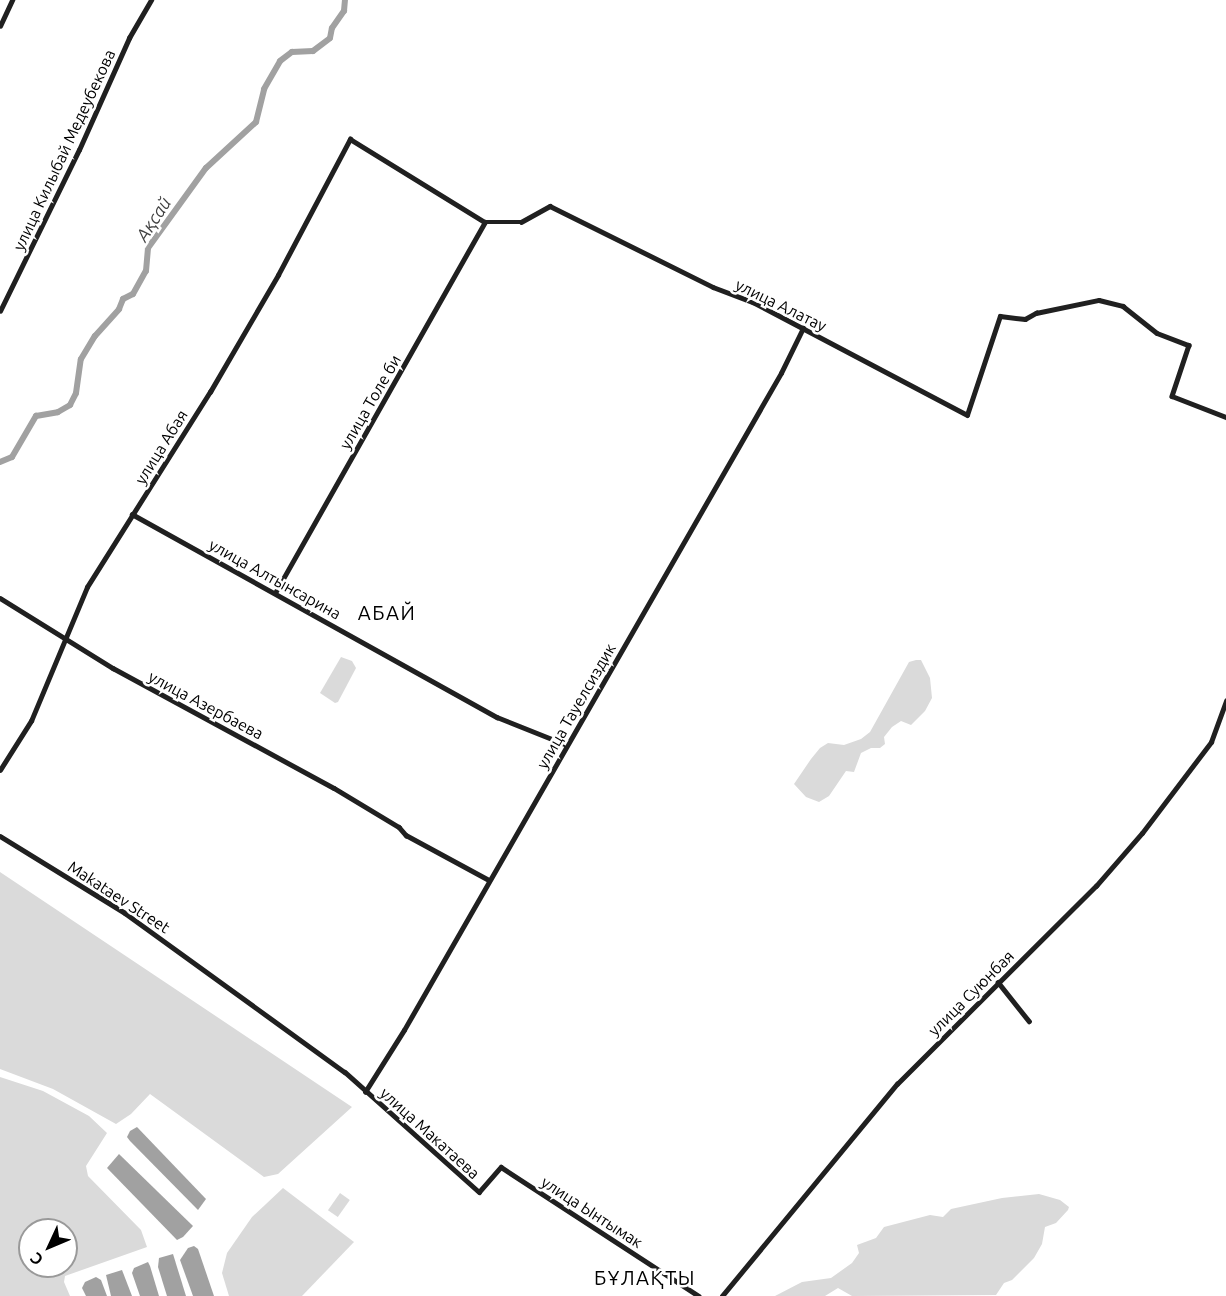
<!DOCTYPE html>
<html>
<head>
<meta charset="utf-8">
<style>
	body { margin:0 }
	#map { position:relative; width:1226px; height:1296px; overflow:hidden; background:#fff; font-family:Ubuntu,sans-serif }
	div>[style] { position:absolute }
	.green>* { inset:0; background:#dadada; transform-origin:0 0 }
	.water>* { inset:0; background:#a1a1a1 }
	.river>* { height:6px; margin:-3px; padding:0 3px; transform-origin:3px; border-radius:3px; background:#a1a1a1 }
	.secondary>* { height:4.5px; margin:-2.25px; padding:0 2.25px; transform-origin:2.25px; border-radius:2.25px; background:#202020 }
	span { translate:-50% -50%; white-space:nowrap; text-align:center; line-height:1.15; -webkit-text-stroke:5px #fff; paint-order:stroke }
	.street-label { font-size:16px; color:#000 }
	.water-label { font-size:18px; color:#424242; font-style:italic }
	.quarter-label { font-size:20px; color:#000; letter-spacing:1.5px }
	.north { position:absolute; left:18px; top:1218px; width:60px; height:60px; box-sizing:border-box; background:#fff; border:2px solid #999; border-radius:50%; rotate:226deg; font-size:16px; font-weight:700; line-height:24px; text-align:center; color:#000 }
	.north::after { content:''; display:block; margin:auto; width:21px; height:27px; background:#000; clip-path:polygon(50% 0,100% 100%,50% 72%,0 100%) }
</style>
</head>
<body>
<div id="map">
	<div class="green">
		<div style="clip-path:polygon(341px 657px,352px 661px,356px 668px,338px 702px,335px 703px,320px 693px)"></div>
		<div style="clip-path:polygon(916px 660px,921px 660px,930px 678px,932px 698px,925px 711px,911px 725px,901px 721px,892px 727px,884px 737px,885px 744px,880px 748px,871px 748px,861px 753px,854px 772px,846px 771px,829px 796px,819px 802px,806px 797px,794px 784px,811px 759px,820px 748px,828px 743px,844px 745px,861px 739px,870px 732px,909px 662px)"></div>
		<div style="clip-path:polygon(0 872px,352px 1107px,278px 1174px,264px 1177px,150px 1094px,131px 1114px,116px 1124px,53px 1089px,0 1069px)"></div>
		<div style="clip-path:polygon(evenodd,0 1077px,43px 1091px,89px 1116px,107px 1133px,86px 1166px,88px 1176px,141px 1230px,147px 1247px,65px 1276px,64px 1282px,70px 1296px,0 1296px,0 1077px,30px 1230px,66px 1230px,66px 1266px,30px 1266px,30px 1230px)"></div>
		<div style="clip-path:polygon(283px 1188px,354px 1242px,302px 1296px,229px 1296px,222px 1273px,227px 1253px,252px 1217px)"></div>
		<div style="left:340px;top:1193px;width:12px;height:21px;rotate:35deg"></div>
		<div style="clip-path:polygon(1039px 1194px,1060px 1200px,1069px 1207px,1068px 1210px,1056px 1223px,1045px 1227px,1042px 1244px,1034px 1258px,1012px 1280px,1004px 1283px,996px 1295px,852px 1296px,838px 1288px,825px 1296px,775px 1296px,802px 1282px,831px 1278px,852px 1263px,859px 1253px,857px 1245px,876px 1238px,884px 1227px,930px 1215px,943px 1217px,951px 1209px,1002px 1198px)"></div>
	</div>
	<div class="water">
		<div style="clip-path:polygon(137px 1127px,206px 1199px,198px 1210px,130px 1141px,127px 1137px,130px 1131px)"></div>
		<div style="clip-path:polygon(119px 1154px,193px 1226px,183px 1237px,177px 1240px,107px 1168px)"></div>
		<div style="clip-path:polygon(194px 1246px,198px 1249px,214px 1296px,193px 1296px,180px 1260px,188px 1248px)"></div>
		<div style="clip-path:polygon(173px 1254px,186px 1296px,167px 1296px,158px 1267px,159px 1258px)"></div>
		<div style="clip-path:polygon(148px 1262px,150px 1266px,159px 1296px,140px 1296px,132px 1273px,134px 1268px)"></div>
		<div style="clip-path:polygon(122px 1270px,132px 1296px,111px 1296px,106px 1275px)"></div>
		<div style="clip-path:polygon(96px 1277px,101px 1280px,107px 1296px,86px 1296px,82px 1288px,85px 1282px)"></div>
	</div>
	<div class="river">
		<div style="left:0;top:462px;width:13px;rotate:-23deg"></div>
		<div style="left:12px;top:457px;width:48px;rotate:-59.7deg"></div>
		<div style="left:36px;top:416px;width:22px;rotate:-10deg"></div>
		<div style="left:58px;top:412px;width:14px;rotate:-30deg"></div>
		<div style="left:70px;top:405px;width:13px;rotate:-63deg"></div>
		<div style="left:76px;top:393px;width:34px;rotate:-82deg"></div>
		<div style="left:81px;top:359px;width:27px;rotate:-59deg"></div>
		<div style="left:95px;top:336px;width:36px;rotate:-48deg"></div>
		<div style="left:119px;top:309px;width:11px;rotate:-68deg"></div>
		<div style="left:123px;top:299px;width:11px;rotate:-27deg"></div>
		<div style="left:133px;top:294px;width:26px;rotate:-61deg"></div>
		<div style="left:146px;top:271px;width:23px;rotate:-85deg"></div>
		<div style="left:148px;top:248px;width:99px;rotate:-54.1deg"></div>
		<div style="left:206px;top:168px;width:68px;rotate:-42.6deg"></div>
		<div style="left:256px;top:122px;width:34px;rotate:-76deg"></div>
		<div style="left:264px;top:89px;width:32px;rotate:-60deg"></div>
		<div style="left:280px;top:61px;width:15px;rotate:-37deg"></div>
		<div style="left:292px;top:52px;width:21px;rotate:-3deg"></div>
		<div style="left:313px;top:51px;width:21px;rotate:-37deg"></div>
		<div style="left:330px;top:38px;width:10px;rotate:-79deg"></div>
		<div style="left:332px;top:28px;width:21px;rotate:-55deg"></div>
		<div style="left:344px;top:11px;width:11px;rotate:-85deg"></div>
	</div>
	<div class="secondary">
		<div style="left:0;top:26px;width:29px;rotate:-65deg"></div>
		<div style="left:0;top:311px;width:179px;rotate:-63.9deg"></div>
		<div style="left:79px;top:150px;width:123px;rotate:-65.9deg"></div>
		<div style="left:129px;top:38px;width:44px;rotate:-59.9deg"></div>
		<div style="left:132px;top:514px;width:418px;rotate:29.1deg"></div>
		<div style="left:497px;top:717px;width:75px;rotate:21.8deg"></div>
		<div style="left:275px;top:593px;width:426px;rotate:-60.5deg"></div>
		<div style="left:0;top:598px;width:133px;rotate:31.8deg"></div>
		<div style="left:113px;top:668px;width:251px;rotate:28.5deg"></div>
		<div style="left:334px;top:788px;width:76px;rotate:31deg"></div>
		<div style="left:399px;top:827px;width:11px;rotate:49deg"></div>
		<div style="left:406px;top:835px;width:94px;rotate:28.5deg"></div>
		<div style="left:0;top:770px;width:58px;rotate:-57.7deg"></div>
		<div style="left:31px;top:721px;width:145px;rotate:-67.3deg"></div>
		<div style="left:87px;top:587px;width:231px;rotate:-57.8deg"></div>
		<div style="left:210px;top:392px;width:135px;rotate:-59.8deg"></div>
		<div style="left:278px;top:275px;width:154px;rotate:-62.1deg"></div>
		<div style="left:350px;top:139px;width:158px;rotate:31.6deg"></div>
		<div style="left:485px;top:222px;width:36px"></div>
		<div style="left:521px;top:222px;width:33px;rotate:-29deg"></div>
		<div style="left:550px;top:206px;width:182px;rotate:26.4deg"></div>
		<div style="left:713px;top:287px;width:43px;rotate:20.6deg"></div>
		<div style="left:753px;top:302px;width:242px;rotate:27.8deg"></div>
		<div style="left:967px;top:415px;width:104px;rotate:-71.6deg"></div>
		<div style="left:1000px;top:316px;width:25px;rotate:7deg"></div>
		<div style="left:1025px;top:319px;width:13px;rotate:-29deg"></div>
		<div style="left:1036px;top:313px;width:64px;rotate:-11.7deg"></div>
		<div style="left:1099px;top:300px;width:25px;rotate:14deg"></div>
		<div style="left:1123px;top:306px;width:43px;rotate:38.5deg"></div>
		<div style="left:1157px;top:333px;width:34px;rotate:21deg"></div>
		<div style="left:1189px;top:345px;width:54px;rotate:108.4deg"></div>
		<div style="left:1172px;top:396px;width:58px;rotate:21.3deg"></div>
		<div style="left:0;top:836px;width:147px;rotate:31.6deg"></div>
		<div style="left:125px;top:913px;width:271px;rotate:35.9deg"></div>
		<div style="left:345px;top:1072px;width:180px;rotate:41.8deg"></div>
		<div style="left:479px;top:1192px;width:33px;rotate:-49deg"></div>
		<div style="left:501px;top:1167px;width:236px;rotate:33.1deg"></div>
		<div style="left:998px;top:982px;width:50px;rotate:51.5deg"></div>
		<div style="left:365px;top:1092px;width:73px;rotate:-57.8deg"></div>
		<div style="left:404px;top:1030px;width:757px;rotate:-60.15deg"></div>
		<div style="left:781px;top:373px;width:50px;rotate:-63.9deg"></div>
		<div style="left:722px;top:1296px;width:275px;rotate:-50.5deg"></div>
		<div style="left:897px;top:1084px;width:281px;rotate:-44.9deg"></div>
		<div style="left:1096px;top:886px;width:70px;rotate:-49deg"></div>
		<div style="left:1142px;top:833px;width:114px;rotate:-52.8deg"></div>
		<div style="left:1211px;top:742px;width:44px;rotate:-69.9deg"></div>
	</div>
	<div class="street-label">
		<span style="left:64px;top:150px;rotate:-65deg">улица Килыбай Медеубекова</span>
		<span style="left:781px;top:305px;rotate:26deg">улица Алатау</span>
		<span style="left:370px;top:402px;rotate:-60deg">улица Толе би</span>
		<span style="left:161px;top:447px;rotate:-58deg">улица Абая</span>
		<span style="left:275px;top:579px;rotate:29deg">улица Алтынсарина</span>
		<span style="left:206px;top:705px;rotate:28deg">улица Азербаева</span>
		<span style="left:576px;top:706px;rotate:-60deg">улица Тауелсиздик</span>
		<span style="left:119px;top:897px;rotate:33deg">Makataev Street</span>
		<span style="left:971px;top:993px;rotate:-45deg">улица Суюнбая</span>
		<span style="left:430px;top:1133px;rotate:42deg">улица Макатаева</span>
		<span style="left:592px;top:1212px;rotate:33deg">улица Ынтымак</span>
	</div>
	<div class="water-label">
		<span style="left:153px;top:219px;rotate:-57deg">Ақсай</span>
	</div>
	<div class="quarter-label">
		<span style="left:387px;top:612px">АБАЙ</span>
		<span style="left:645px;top:1277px">БҰЛАҚТЫ</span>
	</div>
	<div class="north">С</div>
</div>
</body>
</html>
